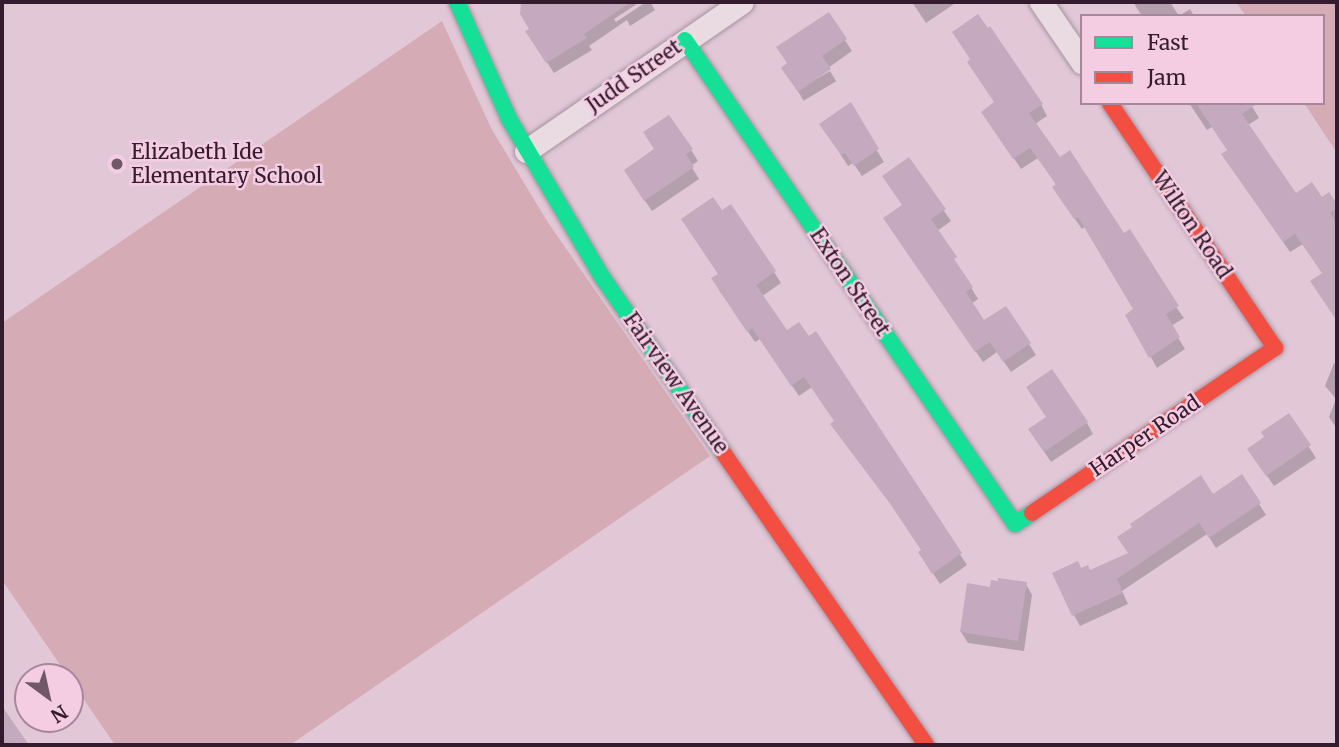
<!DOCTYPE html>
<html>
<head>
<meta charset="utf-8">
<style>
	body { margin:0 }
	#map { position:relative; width:1339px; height:747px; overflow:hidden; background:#e2c8d7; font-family:Merriweather,serif }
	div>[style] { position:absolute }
	.green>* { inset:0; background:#d5abb5 }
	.shadow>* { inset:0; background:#0003; transform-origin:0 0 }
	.building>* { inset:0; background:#c5a9be }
	.roads { filter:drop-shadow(0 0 2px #a6929f) drop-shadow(0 0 2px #a6929f) }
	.street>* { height:23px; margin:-11.5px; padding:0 11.5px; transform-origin:11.5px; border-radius:11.5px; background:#eadbe3 }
	.fast>* { height:16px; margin:-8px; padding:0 8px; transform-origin:8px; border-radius:8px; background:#16e098 }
	.jam>* { height:16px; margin:-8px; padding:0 8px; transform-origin:8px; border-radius:8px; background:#f24e42 }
	.dots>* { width:19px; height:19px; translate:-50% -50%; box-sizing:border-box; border:4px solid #f4cde2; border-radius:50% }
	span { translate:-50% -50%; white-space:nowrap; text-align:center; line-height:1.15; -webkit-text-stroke:5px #f4cde2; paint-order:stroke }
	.street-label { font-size:21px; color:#341c2e }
	.poi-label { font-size:21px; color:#341c2e }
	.left { translate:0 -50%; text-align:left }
	.frame { position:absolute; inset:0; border:4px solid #341c2e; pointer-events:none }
	.legend { position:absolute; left:1080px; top:14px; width:245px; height:91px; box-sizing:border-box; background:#f4cde2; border:2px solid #a7869a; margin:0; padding:9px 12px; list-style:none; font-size:21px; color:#341c2e }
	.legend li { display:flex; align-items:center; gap:14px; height:35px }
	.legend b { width:35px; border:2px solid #a7869a }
	.north { position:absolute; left:14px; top:663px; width:70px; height:70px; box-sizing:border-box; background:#f4cde2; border:2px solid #a7869a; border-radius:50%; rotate:147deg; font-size:19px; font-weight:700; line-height:28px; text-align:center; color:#341c2e }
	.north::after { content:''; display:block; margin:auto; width:24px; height:32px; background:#715869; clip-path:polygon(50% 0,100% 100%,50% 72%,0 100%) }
</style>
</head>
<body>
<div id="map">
	<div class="green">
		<div style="clip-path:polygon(1236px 2px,1337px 2px,1337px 153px,1304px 103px,1323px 103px,1323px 16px,1246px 16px)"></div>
		<div style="clip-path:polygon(442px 21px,491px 128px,547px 221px,710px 456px,290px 745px,115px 745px,2px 580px,2px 323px)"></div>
	</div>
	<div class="shadow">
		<div style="clip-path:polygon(529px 2px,640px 2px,614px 19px,616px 22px,646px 2px,650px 2px,655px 10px,630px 26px,627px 20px,589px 46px,592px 50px,554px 73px,534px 43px,523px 5px)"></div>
		<div style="clip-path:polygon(912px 2px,957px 2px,926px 23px)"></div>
		<div style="clip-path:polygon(1133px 2px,1170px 2px,1179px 16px,1190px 9px,1194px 16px,1142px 16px)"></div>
		<div style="clip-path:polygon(828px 14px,852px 51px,828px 68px,789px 65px)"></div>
		<div style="left:830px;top:71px;width:12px;height:38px;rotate:59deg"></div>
		<div style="clip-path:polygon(1189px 103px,1250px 103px,1259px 118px,1248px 125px,1295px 195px,1321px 200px,1329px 195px,1337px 207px,1337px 320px,1319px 293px,1323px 274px,1303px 244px,1290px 252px,1230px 165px,1228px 151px,1212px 127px,1207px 130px)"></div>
		<div style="clip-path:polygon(1041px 104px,1047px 116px,1035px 124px,1059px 159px,1124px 235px,1184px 318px,1171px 326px,1185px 349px,1157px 368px,1127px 315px,1135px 310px,1085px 227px,1082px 229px,1061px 199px,1057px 186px,1038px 158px,1021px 169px,990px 123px)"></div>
		<div style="clip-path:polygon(828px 135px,868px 136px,884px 162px,862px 176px,853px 163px,848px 166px)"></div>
		<div style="clip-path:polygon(656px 150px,691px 150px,698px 161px,691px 166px,699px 179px,652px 211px,632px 182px)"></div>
		<div style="clip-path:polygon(909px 160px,951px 221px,937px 231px,978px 299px,971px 304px,984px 323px,1029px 344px,1036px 355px,1011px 372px,997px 352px,983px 362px,892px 230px,903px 206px)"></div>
		<div style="clip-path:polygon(774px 272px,781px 283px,761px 297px,787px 333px,808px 338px,815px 333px,967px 565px,940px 584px,927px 564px,923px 551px,812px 387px,799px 396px,760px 339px,755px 342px,719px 290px)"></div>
		<div style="clip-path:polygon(1334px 363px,1337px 365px,1337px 429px,1329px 417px,1336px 399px,1325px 386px)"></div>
		<div style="clip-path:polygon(1289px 416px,1316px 458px,1274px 486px,1256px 460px)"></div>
		<div style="clip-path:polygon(1087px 423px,1093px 434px,1051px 462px,1037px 441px)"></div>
		<div style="clip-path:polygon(1213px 496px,1259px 504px,1266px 515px,1216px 548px,1207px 534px,1122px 591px,1128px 604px,1080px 626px,1074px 615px,1081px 569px,1090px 572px,1130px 554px)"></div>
		<div style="clip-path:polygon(1026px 584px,1032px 595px,1024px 651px,968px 643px,961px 632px,991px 589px)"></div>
	</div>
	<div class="building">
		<div style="clip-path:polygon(521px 2px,631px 2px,584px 34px,587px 38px,546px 63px,525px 31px,529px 29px,520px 14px)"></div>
		<div style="clip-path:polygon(829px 12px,847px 39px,822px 56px,831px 69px,798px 92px,781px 68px,787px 63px,776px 47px)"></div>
		<div style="clip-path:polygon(978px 14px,988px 28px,990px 26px,1043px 104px,1029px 113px,1060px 157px,1070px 150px,1124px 233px,1130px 229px,1179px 306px,1166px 314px,1180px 337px,1149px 358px,1125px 315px,1133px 309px,1078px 217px,1074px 219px,1052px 187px,1056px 184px,1030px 148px,1013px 159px,981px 112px,994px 102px,967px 62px,970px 59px,952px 32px)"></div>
		<div style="clip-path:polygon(851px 102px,879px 149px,854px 166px,845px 153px,841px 155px,819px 124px)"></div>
		<div style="clip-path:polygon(1196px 103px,1258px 103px,1242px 114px,1296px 193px,1312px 182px,1322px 197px,1329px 192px,1337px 204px,1337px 208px,1330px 213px,1337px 224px,1337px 321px,1310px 281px,1322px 273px,1295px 234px,1283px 242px,1221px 154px,1227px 150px)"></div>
		<div style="clip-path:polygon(669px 115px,693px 149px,686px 154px,694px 167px,644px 201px,624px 170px,654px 149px,643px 132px)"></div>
		<div style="clip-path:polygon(909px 157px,946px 209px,931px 219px,957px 257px,954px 259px,973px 287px,966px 292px,984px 320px,1006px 306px,1031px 343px,1003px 362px,990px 342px,975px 352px,883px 218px,902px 205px,882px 176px)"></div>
		<div style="clip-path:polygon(713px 197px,722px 210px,731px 204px,776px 271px,756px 285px,787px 330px,799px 322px,809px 336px,816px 331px,962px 553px,932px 574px,918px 552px,921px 550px,891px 505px,830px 424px,834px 421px,804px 377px,791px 386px,752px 328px,747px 332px,711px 278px,718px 274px,681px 219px)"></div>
		<div style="clip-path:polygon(1052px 369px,1088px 422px,1044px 452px,1028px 429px,1046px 417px,1026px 387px)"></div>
		<div style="clip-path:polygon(1289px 413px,1311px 445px,1266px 476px,1247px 449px,1264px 437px,1261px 432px)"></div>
		<div style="clip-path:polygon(1242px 474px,1261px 503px,1209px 538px,1199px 523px,1117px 579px,1123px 593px,1072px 616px,1052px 573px,1078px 561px,1081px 568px,1088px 565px,1090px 570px,1128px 553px,1117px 537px,1132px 527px,1130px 524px,1201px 475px,1213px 494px)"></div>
		<div style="clip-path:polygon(998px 578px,1027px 582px,1018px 641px,960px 632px,967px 583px,990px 587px,991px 580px,998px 581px)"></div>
		<div style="clip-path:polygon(2px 706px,29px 745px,2px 745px)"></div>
	</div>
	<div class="roads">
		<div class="street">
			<div style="left:1041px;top:2px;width:73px;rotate:55.7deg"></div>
			<div style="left:526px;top:151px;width:262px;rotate:-34.6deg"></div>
		</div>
		<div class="fast">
			<div style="left:457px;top:2px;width:128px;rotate:66deg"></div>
			<div style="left:509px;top:119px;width:183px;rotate:59.5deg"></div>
			<div style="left:602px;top:277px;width:215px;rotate:55.4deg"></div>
			<div style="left:685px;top:40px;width:586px;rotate:55.71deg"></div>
			<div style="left:1015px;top:524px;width:20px;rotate:-33deg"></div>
		</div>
		<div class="jam">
			<div style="left:724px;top:454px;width:354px;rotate:55.2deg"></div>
			<div style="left:1032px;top:513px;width:294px;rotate:-34.2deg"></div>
			<div style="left:1275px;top:348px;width:295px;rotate:-124deg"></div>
		</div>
	</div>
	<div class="dots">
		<div style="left:117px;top:164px;background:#715869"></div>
	</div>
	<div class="street-label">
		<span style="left:634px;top:76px;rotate:-35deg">Judd Street</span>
		<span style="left:1192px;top:225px;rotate:56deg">Wilton Road</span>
		<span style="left:850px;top:282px;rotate:56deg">Exton Street</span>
		<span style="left:676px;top:383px;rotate:55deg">Fairview Avenue</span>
		<span style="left:1145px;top:436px;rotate:-34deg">Harper Road</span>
	</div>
	<div class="poi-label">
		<span class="left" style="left:131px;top:164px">Elizabeth Ide<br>Elementary School</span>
	</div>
	<div class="frame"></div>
	<ul class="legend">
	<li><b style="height:9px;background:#16e098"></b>Fast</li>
	<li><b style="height:9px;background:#f24e42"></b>Jam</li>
	</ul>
	<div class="north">N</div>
</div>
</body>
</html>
